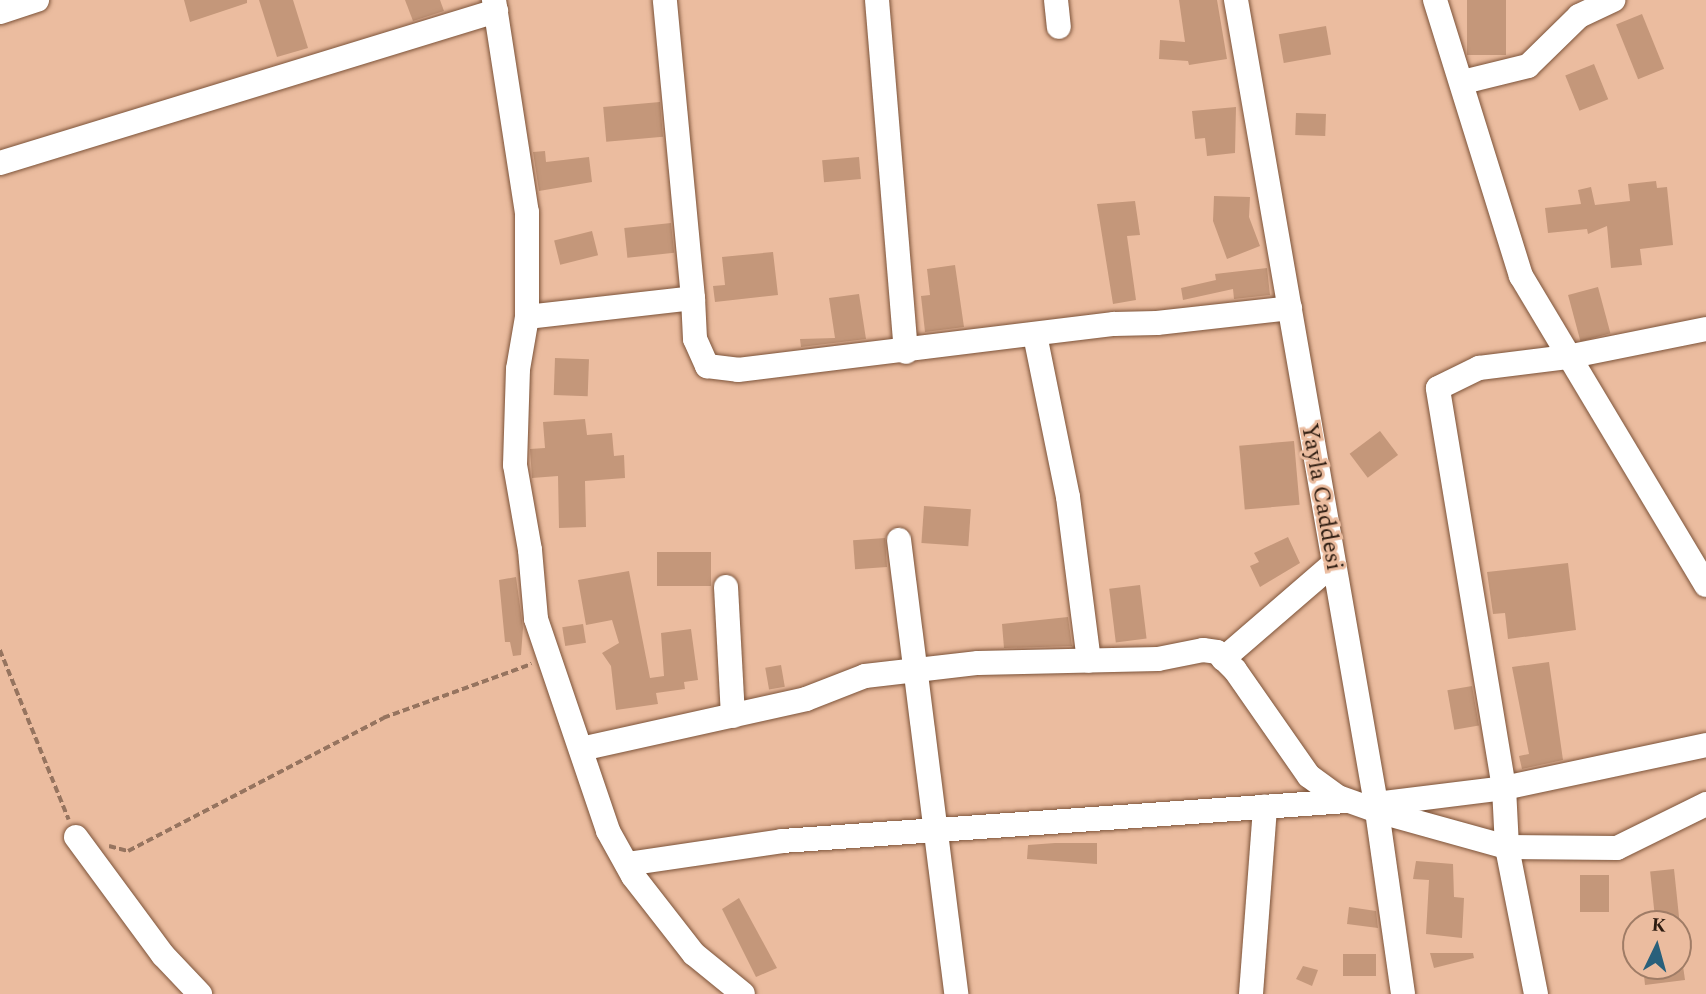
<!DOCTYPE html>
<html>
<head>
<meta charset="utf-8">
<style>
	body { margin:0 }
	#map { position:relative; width:1706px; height:994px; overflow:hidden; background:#ebbc9f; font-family:Spectral,serif }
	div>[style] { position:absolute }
	.building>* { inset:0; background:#c4977a; transform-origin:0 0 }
	.path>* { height:3.5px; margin-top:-1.75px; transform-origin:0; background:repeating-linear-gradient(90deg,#96745f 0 7px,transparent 0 10.5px) }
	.roads { filter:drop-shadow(0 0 2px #7c5339) drop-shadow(0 0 2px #7c5339) }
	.minor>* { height:24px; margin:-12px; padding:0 12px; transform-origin:12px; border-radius:12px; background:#fff }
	span { translate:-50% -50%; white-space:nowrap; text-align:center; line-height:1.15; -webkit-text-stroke:6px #ebbc9f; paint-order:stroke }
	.street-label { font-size:24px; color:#2c1b10 }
	.north { position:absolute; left:1622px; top:910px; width:70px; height:70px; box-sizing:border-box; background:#ebbc9f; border:2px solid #9f7c66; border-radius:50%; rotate:5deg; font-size:19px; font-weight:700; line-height:28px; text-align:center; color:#2c1b10 }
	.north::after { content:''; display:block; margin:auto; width:24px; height:32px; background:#29607b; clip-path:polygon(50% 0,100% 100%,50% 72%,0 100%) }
</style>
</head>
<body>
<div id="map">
	<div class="building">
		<div style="clip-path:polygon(184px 0,247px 0,247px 3px,190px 22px)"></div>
		<div style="clip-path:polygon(259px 0,293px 0,308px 48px,277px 57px)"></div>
		<div style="clip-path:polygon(405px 0,440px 0,444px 11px,413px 21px)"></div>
		<div style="clip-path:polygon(1179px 0,1217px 0,1227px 59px,1189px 65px,1188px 61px,1159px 59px,1160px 40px,1185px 42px)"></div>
		<div style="left:1467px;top:0;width:39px;height:55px"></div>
		<div style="left:1642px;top:14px;width:59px;height:28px;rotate:68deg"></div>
		<div style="left:1326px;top:26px;width:29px;height:48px;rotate:80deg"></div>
		<div style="left:1594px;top:64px;width:38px;height:31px;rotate:68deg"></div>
		<div style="left:660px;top:102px;width:35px;height:57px;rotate:85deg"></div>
		<div style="clip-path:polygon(1236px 107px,1235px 153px,1207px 156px,1205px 138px,1195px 139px,1192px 111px)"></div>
		<div style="left:1296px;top:113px;width:30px;height:22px;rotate:2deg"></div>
		<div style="clip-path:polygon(545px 151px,546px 162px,589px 157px,592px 182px,539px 191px,533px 152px)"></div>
		<div style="left:859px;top:157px;width:22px;height:37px;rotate:85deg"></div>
		<div style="clip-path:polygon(1656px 181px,1657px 188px,1667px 187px,1673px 245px,1640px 249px,1642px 265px,1611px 268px,1607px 226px,1588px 234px,1587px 229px,1548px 233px,1545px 208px,1581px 204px,1578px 190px,1591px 187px,1595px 205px,1630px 201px,1628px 184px)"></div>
		<div style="clip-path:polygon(1214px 196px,1250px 197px,1249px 217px,1260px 246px,1227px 259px,1213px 221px)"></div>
		<div style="clip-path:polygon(1135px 201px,1140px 235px,1127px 236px,1136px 300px,1113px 304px,1097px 204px)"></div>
		<div style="left:671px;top:223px;width:30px;height:47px;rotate:84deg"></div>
		<div style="left:592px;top:231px;width:25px;height:39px;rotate:76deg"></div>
		<div style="clip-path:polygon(773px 252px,778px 295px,715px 302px,713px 286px,725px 285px,722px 257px)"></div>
		<div style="clip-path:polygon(955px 265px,964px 327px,925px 332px,921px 296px,930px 295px,927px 269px)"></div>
		<div style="clip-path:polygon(1267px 268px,1270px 295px,1234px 299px,1233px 289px,1183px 300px,1181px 288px,1216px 280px,1215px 274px)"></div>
		<div style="left:1598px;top:287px;width:48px;height:31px;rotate:75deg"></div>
		<div style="clip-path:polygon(859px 294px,866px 339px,801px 347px,800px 339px,835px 338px,829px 298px)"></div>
		<div style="left:555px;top:358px;width:34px;height:37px;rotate:2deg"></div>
		<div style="clip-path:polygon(585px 419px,587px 435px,612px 433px,614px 456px,624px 455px,625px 478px,585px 481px,586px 527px,559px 528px,558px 476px,532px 478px,530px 449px,545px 448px,543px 422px)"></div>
		<div style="left:1380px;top:431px;width:30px;height:38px;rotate:53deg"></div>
		<div style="left:1294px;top:441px;width:64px;height:55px;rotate:85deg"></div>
		<div style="left:924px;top:506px;width:47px;height:37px;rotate:4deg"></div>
		<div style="clip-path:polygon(1288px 537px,1300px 563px,1260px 587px,1250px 566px,1259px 562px,1254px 553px)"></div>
		<div style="left:885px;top:538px;width:29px;height:32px;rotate:86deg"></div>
		<div style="left:711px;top:552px;width:34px;height:54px;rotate:90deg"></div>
		<div style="clip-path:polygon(1568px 563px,1576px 630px,1508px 639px,1505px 613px,1493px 614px,1487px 572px)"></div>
		<div style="clip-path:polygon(629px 571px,650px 678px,664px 676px,661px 633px,691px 629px,698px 680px,684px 682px,685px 689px,656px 693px,658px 704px,616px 710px,611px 666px,602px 653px,619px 643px,612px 620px,586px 625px,578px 580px)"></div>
		<div style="clip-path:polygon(516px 577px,523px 628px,521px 655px,513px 656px,510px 642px,505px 642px,499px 580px)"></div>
		<div style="left:1140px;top:585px;width:54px;height:31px;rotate:83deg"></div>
		<div style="clip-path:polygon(1068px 617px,1072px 646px,1004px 648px,1002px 624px)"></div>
		<div style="left:583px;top:624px;width:19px;height:21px;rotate:81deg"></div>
		<div style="clip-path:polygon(1549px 662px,1563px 760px,1522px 769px,1519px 756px,1529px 754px,1512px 667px)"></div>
		<div style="left:781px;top:665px;width:22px;height:16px;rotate:80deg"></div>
		<div style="left:1472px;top:686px;width:40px;height:25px;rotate:80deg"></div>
		<div style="clip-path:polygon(1055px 843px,1097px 843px,1097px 864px,1027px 859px,1028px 845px)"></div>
		<div style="clip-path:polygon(1416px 861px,1453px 864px,1454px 897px,1464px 898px,1462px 938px,1426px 934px,1429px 880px,1413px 879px)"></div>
		<div style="left:1674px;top:869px;width:55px;height:24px;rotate:84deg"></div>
		<div style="left:1580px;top:875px;width:29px;height:37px"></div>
		<div style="clip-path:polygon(739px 898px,777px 968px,756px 977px,722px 909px)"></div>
		<div style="clip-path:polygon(1349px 907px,1376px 911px,1378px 928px,1347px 924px)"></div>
		<div style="clip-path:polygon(1430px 953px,1473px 953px,1474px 958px,1434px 968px)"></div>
		<div style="left:1343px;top:954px;width:33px;height:22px"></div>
		<div style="clip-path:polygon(1303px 966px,1318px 970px,1312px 986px,1296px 979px)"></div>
		<div style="clip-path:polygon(1643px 966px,1683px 966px,1685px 980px,1645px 985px)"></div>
	</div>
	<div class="path">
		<div style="left:0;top:650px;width:183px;rotate:67.9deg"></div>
		<div style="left:109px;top:846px;width:20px;rotate:15deg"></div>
		<div style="left:128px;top:851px;width:288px;rotate:-27.5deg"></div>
		<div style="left:383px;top:718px;width:158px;rotate:-20deg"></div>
	</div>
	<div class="roads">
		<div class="minor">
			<div style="left:494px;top:0;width:215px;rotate:81.2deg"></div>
			<div style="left:527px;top:212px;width:105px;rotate:90deg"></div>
			<div style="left:527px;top:317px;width:53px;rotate:99.8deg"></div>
			<div style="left:518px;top:369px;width:96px;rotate:91.8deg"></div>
			<div style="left:515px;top:465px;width:86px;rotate:80deg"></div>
			<div style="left:530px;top:550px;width:69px;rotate:85deg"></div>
			<div style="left:536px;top:619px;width:224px;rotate:71.2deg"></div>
			<div style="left:608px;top:831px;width:51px;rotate:60.9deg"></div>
			<div style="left:633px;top:876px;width:99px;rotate:52deg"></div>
			<div style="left:694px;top:954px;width:63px;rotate:39.2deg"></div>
			<div style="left:877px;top:0;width:353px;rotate:85.3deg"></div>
			<div style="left:1056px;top:0;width:27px;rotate:84deg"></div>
			<div style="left:1236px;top:0;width:816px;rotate:80.12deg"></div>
			<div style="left:1376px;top:804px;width:192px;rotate:81.9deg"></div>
			<div style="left:1435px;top:0;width:289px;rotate:72.7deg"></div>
			<div style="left:1521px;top:276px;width:360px;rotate:59.1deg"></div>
			<div style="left:0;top:12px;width:39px;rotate:-18deg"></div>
			<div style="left:1463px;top:82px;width:67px;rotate:-13.8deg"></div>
			<div style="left:1528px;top:66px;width:71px;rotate:-44.4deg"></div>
			<div style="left:1579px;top:16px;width:38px;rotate:-25deg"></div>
			<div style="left:0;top:163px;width:519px;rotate:-17.04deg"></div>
			<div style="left:693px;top:298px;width:41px;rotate:87.2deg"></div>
			<div style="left:695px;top:339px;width:30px;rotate:66deg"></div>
			<div style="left:707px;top:366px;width:31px;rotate:7deg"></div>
			<div style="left:738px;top:370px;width:379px;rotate:-7deg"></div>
			<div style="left:1114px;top:324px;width:43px;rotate:-1.3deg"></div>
			<div style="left:1157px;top:323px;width:134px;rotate:-6.4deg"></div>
			<div style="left:527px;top:317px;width:167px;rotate:-6.5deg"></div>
			<div style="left:693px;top:298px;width:299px;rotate:-95.4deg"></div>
			<div style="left:1035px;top:335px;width:165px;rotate:78.5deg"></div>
			<div style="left:1068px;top:497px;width:165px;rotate:82.7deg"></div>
			<div style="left:899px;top:540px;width:458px;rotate:82.8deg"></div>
			<div style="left:726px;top:587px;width:129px;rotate:86.9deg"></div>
			<div style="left:1223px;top:659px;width:145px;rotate:-40.8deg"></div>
			<div style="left:581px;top:749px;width:230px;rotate:-12.5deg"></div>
			<div style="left:806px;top:699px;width:63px;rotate:-21.3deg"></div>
			<div style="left:865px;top:676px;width:114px;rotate:-6.6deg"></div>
			<div style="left:978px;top:663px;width:180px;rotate:-1.3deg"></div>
			<div style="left:1158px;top:659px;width:46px;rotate:-11.3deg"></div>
			<div style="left:1203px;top:650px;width:14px;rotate:8deg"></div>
			<div style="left:1217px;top:652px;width:25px;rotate:45deg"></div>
			<div style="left:1235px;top:670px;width:129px;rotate:55.1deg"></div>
			<div style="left:1309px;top:776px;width:36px;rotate:36deg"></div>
			<div style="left:1338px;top:797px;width:41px;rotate:19.7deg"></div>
			<div style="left:1377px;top:811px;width:135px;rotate:15.5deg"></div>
			<div style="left:1507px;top:847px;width:110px;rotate:0.5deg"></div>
			<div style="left:1617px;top:848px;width:99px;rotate:-26.3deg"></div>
			<div style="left:1376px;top:804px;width:129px;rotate:-7.1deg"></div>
			<div style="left:1504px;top:788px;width:207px;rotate:-12deg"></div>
			<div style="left:76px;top:837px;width:147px;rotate:53.6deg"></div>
			<div style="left:163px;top:955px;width:54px;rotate:46.5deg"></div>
			<div style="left:627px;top:864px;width:157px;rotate:-8.4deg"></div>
			<div style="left:782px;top:841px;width:566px;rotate:-4.05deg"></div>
			<div style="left:1251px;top:994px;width:188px;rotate:-85.7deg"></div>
			<div style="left:1536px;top:994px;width:150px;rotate:-101.2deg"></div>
			<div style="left:1507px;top:847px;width:59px;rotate:-92.9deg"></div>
			<div style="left:1504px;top:788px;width:405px;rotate:-99.4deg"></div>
			<div style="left:1438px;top:388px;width:46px;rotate:-26deg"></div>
			<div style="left:1479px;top:368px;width:89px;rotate:-7.1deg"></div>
			<div style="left:1567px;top:357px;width:142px;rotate:-11.4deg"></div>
		</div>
	</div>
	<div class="street-label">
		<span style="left:1321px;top:497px;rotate:80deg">Yayla Caddesi</span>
	</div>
	<div class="north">K</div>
</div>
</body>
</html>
